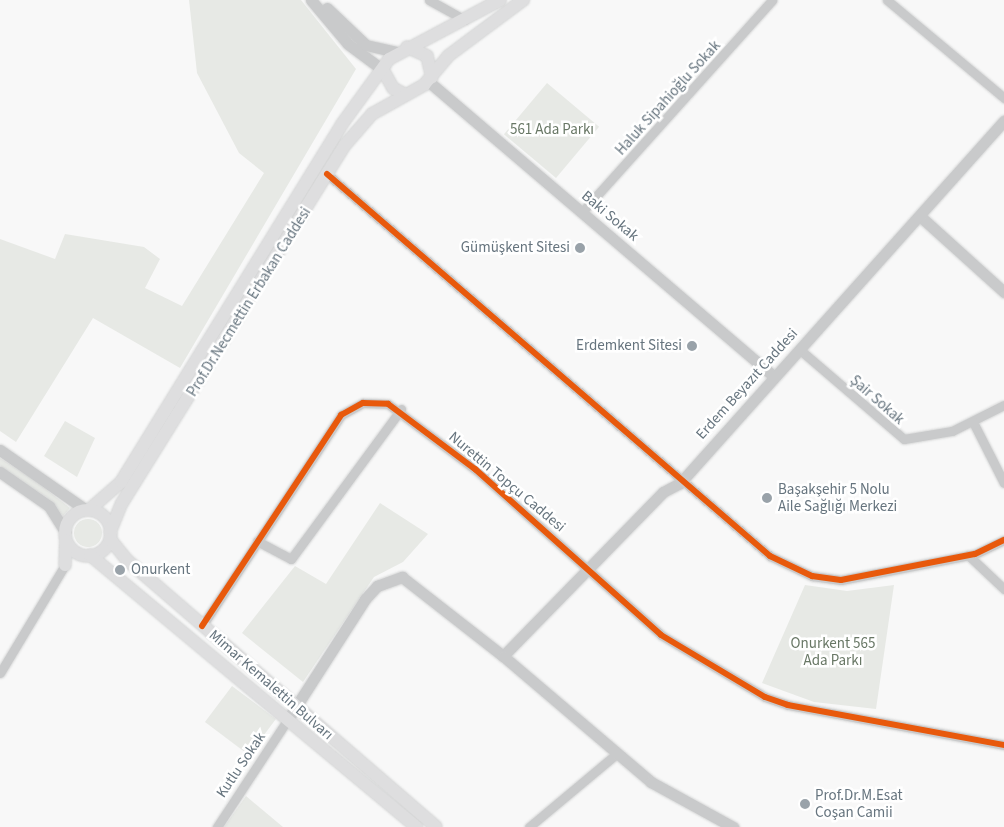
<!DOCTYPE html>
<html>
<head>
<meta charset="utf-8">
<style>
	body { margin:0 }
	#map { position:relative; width:1004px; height:827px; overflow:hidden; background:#f8f8f8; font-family:"Source Sans 3",sans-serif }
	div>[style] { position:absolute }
	.green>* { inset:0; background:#e7e9e5; transform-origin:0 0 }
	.round { border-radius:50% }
	.roads { filter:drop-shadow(0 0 1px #d4d5d5) drop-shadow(0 0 1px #d4d5d5) }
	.minor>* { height:9px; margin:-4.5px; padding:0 4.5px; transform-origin:4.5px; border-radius:4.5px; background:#c9cacb }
	.tertiary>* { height:11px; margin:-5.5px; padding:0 5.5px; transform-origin:5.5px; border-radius:5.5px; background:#c9cacb }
	.secondary>* { height:12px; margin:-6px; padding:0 6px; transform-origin:6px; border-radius:6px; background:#dededf }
	.secondary>.ring { margin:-6px; padding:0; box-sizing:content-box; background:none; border:12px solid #dededf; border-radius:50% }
	.cycleway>* { height:6px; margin:-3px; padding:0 3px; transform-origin:3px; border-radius:3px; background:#e8590c }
	.dots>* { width:14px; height:14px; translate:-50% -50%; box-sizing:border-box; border:2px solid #fff; border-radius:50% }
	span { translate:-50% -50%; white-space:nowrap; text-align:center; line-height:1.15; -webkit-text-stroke:5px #fff; paint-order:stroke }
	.street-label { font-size:15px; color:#66747e }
	.park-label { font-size:15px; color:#687765 }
	.poi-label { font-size:15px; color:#66747e }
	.right { translate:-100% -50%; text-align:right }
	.left { translate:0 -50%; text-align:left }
</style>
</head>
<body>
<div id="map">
	<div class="green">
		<div style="clip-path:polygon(189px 0,301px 0,356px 69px,180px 368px,93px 318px,16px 442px,0 431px,0 239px,55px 259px,65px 234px,144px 247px,160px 259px,145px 288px,182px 306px,264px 173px,239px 153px,197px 73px)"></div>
		<div style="left:547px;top:83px;width:68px;height:67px;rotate:40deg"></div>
		<div style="clip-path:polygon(65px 421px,95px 438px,77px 477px,44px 456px)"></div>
		<div style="clip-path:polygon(0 458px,33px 479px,70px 508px,63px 516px,46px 497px,0 467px)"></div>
		<div style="clip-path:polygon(380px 503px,428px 534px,403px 562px,374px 577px,303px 682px,242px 633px,295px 566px,326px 584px)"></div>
		<div class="round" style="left:74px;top:519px;width:28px;height:28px"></div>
		<div style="clip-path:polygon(805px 585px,847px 591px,894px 585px,876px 709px,814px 702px,762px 683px)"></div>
		<div style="left:232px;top:686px;width:55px;height:45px;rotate:37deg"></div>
		<div style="clip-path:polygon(246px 796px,283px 827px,224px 827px)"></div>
	</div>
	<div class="roads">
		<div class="minor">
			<div style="left:429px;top:0;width:41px;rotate:29.1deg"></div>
			<div style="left:887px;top:0;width:153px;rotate:39.9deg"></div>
			<div style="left:327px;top:174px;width:585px;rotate:40.77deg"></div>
			<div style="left:770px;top:556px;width:47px;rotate:25.5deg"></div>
			<div style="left:812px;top:576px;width:29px;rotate:8deg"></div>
			<div style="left:841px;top:580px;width:136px;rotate:-11deg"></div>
			<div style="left:975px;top:554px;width:32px;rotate:-26deg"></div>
			<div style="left:582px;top:212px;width:285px;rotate:-48.1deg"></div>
			<div style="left:799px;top:349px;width:138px;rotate:40.6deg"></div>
			<div style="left:904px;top:439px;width:49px;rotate:-9.5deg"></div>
			<div style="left:952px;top:431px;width:58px;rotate:-26.6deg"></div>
			<div style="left:973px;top:422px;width:68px;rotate:63.1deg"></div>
			<div style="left:257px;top:541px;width:38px;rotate:28deg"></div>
			<div style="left:291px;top:559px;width:186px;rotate:-53.7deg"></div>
			<div style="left:968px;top:555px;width:50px;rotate:43.4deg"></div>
			<div style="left:202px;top:626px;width:253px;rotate:-56.6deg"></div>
			<div style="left:341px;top:415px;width:25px;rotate:-29deg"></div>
			<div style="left:363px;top:403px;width:25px;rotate:2deg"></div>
			<div style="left:388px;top:404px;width:109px;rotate:36.8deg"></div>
			<div style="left:475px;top:469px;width:249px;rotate:41.7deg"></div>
			<div style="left:661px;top:635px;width:121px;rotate:30.8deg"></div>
			<div style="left:765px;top:697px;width:24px;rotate:19deg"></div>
			<div style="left:788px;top:705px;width:220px;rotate:10.5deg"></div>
			<div style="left:0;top:673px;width:126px;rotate:-59deg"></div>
			<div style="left:217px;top:827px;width:129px;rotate:-56.7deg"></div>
			<div style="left:529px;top:827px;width:112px;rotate:-39.9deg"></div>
		</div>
		<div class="tertiary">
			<div style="left:311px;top:0;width:57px;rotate:49.9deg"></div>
			<div style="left:348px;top:44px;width:44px;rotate:36.6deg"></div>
			<div style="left:327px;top:8px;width:54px;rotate:43.5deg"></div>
			<div style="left:366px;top:45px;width:32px;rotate:13deg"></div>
			<div style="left:428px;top:81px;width:454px;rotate:40.5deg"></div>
			<div style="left:921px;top:217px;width:112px;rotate:42.1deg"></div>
			<div style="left:0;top:450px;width:105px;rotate:34.9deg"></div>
			<div style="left:0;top:472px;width:60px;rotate:34.8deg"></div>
			<div style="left:49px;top:506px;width:31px;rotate:58deg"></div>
			<div style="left:503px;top:656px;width:229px;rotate:-45.7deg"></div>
			<div style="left:663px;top:492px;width:19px;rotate:-28deg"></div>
			<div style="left:680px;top:483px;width:486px;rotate:-48.2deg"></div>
			<div style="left:288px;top:719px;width:143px;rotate:-57.3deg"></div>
			<div style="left:365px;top:599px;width:18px;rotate:-47deg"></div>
			<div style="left:377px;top:586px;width:27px;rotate:-20deg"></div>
			<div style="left:402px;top:577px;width:128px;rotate:38deg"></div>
			<div style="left:503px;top:656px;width:194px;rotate:40.4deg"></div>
			<div style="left:651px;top:782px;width:94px;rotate:28.8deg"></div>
		</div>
		<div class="secondary">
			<div style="left:407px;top:47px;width:22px;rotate:24deg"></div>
			<div style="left:427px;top:56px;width:22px;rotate:77deg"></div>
			<div style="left:383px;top:70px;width:21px;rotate:61deg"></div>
			<div style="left:393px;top:88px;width:13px;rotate:29deg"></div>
			<div style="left:89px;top:510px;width:43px;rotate:-41.2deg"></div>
			<div style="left:121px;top:482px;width:421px;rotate:-58.3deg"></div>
			<div style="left:342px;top:124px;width:80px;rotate:-54.1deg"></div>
			<div style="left:389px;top:59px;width:126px;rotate:-28deg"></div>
			<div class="ring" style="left:65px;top:510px;width:34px;height:34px"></div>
			<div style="left:110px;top:532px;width:31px;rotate:-68deg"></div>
			<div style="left:122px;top:503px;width:422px;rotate:-58.1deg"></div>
			<div style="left:345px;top:145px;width:41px;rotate:-48.9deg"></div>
			<div style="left:372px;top:114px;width:60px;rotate:-29.1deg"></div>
			<div style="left:424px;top:85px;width:38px;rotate:-50deg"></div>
			<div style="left:448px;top:56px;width:94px;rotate:-36.7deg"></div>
			<div style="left:110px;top:539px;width:27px;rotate:51deg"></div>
			<div style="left:127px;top:560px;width:408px;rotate:40.8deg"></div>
			<div style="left:90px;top:555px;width:425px;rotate:39.8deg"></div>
			<div style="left:65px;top:565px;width:25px;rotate:-88deg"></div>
		</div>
	</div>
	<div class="cycleway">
		<div style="left:327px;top:174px;width:585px;rotate:40.77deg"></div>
		<div style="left:770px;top:556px;width:47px;rotate:25.5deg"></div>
		<div style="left:812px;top:576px;width:29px;rotate:8deg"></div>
		<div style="left:841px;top:580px;width:136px;rotate:-11deg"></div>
		<div style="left:975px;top:554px;width:32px;rotate:-26deg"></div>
		<div style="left:202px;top:626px;width:253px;rotate:-56.6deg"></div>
		<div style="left:341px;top:415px;width:25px;rotate:-29deg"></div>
		<div style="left:363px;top:403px;width:25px;rotate:2deg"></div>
		<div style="left:388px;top:404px;width:109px;rotate:36.8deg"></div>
		<div style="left:475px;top:469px;width:249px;rotate:41.7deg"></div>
		<div style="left:661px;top:635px;width:121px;rotate:30.8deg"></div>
		<div style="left:765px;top:697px;width:24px;rotate:19deg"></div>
		<div style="left:788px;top:705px;width:220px;rotate:10.5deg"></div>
	</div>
	<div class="dots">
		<div style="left:580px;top:248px;background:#99a2a9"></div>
		<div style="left:692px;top:346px;background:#99a2a9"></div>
		<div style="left:767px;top:498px;background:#99a2a9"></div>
		<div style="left:120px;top:570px;background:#99a2a9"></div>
		<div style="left:805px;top:804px;background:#99a2a9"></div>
	</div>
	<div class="street-label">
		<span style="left:668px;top:98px;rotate:-48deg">Haluk Sipahioğlu Sokak</span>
		<span style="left:610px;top:216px;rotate:40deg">Baki Sokak</span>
		<span style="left:249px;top:302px;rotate:-58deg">Prof.Dr.Necmettin Erbakan Caddesi</span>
		<span style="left:747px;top:384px;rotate:-48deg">Erdem Beyazıt Caddesi</span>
		<span style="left:877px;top:400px;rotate:41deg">Şair Sokak</span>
		<span style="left:507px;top:482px;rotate:40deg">Nurettin Topçu Caddesi</span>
		<span style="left:271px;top:685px;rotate:41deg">Mimar Kemalettin Bulvarı</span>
		<span style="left:241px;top:765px;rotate:-56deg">Kutlu Sokak</span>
	</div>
	<div class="park-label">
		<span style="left:552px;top:130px">561 Ada Parkı</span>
		<span style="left:833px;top:652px">Onurkent 565<br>Ada Parkı</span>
	</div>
	<div class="poi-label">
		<span class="right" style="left:570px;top:248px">Gümüşkent Sitesi</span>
		<span class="right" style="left:682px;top:346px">Erdemkent Sitesi</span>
		<span class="left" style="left:778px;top:498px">Başakşehir 5 Nolu<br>Aile Sağlığı Merkezi</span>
		<span class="left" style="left:131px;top:570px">Onurkent</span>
		<span class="left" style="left:815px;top:804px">Prof.Dr.M.Esat<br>Coşan Camii</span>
	</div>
</div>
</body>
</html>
